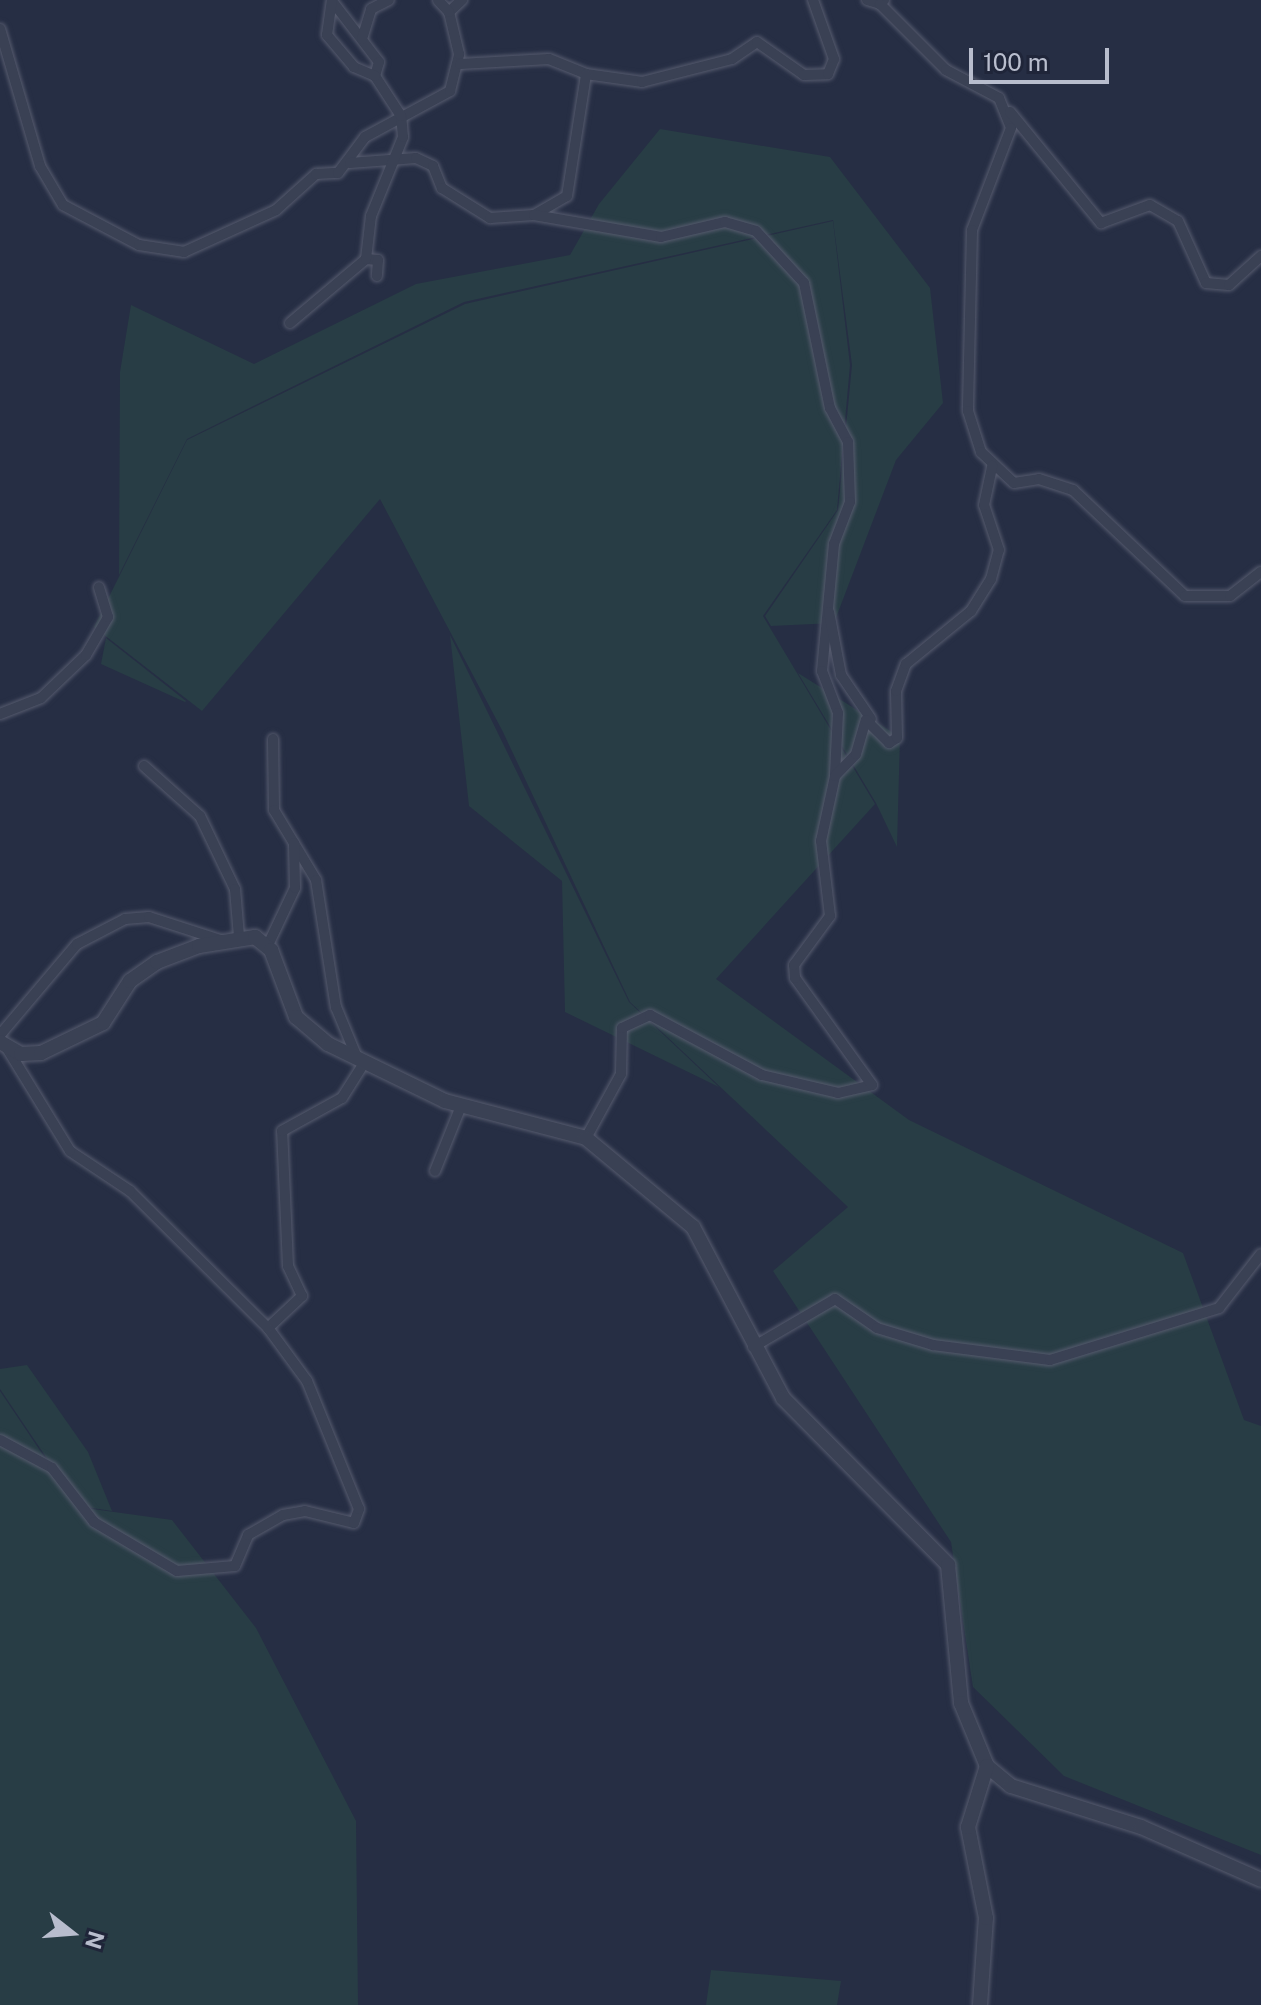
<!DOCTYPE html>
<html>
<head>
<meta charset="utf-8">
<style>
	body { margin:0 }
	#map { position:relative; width:1261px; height:2005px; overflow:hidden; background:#262e44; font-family:"Public Sans",sans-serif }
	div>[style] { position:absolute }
	.green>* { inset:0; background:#283d45 }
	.roads { filter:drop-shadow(0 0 2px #565b6e) drop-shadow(0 0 2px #565b6e) }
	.minor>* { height:10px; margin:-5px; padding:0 5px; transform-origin:5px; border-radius:5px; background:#3a4154 }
	.tertiary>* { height:14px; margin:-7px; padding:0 7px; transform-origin:7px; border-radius:7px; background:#3a4154 }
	span { translate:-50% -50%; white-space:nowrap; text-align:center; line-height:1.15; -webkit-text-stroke:6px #1f2539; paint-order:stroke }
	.north { position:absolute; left:32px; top:1893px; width:80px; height:80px; -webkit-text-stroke:6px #1f2539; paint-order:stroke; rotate:107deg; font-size:22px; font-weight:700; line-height:32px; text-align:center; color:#b8bdcd }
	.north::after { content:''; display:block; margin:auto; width:28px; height:36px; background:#b8bdcd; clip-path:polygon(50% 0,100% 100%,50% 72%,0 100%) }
	.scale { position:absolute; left:969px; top:48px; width:140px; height:36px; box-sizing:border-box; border:4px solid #b8bdcd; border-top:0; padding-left:10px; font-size:24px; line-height:28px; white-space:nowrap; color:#b8bdcd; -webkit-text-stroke:6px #1f2539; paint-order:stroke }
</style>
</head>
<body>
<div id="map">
	<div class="green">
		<div style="clip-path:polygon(660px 129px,830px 157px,930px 288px,943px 403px,896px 460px,834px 623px,771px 626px,765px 616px,838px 510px,852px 365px,833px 220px,464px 302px,187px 439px,119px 575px,120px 372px,131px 305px,254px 364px,416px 284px,570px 255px,599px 204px)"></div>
		<div style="clip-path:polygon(833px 221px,850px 365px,837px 510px,763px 616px,875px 804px,716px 979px,909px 1120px,1183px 1253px,1244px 1420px,1261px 1426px,1261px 1855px,1064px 1776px,973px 1687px,951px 1542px,773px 1271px,848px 1207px,630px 1002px,503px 732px,380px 499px,202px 711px,94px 627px,187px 440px,465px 304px)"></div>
		<div style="clip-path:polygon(450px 635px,629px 1002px,719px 1087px,565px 1012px,562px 881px,469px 806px)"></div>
		<div style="clip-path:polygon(106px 638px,186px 701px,185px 702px,101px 664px)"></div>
		<div style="clip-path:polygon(798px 673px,900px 737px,897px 847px,876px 803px)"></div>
		<div style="clip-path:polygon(27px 1365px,88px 1452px,112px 1511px,79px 1506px,0 1389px,0 1369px)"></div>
		<div style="clip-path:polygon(0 1391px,78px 1507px,172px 1520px,256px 1628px,356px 1821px,358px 2005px,0 2005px)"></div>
		<div style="clip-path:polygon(711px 1970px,841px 1981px,837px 2005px,706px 2005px)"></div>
	</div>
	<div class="roads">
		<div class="minor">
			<div style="left:867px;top:0;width:14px;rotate:17deg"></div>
			<div style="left:884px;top:0;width:6px;rotate:135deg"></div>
			<div style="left:880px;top:4px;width:93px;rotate:45deg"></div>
			<div style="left:946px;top:70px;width:60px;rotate:27.8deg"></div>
			<div style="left:999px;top:98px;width:32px;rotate:68deg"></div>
			<div style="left:1011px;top:128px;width:109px;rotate:110.9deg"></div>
			<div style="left:972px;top:230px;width:181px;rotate:91.3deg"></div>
			<div style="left:968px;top:411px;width:43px;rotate:72.4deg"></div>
			<div style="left:981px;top:452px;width:45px;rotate:43.2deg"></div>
			<div style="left:1014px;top:483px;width:25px;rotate:-9deg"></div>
			<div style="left:1039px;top:479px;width:36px;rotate:18deg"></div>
			<div style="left:1073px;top:490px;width:154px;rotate:43.4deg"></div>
			<div style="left:1185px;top:596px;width:45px"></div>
			<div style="left:1230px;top:596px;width:39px;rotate:-38deg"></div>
			<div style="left:332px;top:1px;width:77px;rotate:52.4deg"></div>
			<div style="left:379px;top:62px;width:15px;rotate:106deg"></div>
			<div style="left:449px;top:12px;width:18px;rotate:-43deg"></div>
			<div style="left:0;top:29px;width:143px;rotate:73.7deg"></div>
			<div style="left:40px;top:166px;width:45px;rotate:59.5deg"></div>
			<div style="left:63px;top:205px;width:86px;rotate:27.8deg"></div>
			<div style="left:139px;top:245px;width:46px;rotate:8.8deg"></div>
			<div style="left:184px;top:252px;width:101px;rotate:-24.5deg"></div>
			<div style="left:276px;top:210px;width:54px;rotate:-42deg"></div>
			<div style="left:316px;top:174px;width:22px;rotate:-3deg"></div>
			<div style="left:338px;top:173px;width:45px;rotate:-53.1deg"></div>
			<div style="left:365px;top:137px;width:97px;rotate:-28.4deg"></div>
			<div style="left:450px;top:91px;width:38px;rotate:-76deg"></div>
			<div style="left:459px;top:54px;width:43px;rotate:-103.4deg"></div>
			<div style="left:449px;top:12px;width:16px;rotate:-133deg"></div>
			<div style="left:362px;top:39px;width:31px;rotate:-73deg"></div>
			<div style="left:371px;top:9px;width:20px;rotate:-27deg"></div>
			<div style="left:460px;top:64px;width:89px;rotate:-3.2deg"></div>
			<div style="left:549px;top:59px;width:40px;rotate:22deg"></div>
			<div style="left:586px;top:74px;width:57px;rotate:8.1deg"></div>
			<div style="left:642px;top:82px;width:93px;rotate:-14.3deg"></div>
			<div style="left:732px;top:59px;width:30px;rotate:-34deg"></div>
			<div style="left:757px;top:42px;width:57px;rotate:35.1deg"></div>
			<div style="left:804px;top:75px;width:24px;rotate:-2deg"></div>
			<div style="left:828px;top:74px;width:16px;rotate:-68deg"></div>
			<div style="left:834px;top:59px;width:63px;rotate:-109.6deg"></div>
			<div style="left:1010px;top:112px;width:144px;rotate:50.7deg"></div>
			<div style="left:1101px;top:223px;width:52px;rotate:-20.2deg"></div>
			<div style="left:1150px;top:205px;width:32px;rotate:30deg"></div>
			<div style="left:1178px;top:221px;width:68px;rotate:65.7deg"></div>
			<div style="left:1206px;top:283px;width:23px;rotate:5deg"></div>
			<div style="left:1229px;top:285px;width:43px;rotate:-42.2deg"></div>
			<div style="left:350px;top:163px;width:66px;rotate:-4.3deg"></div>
			<div style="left:416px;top:158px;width:19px;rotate:25deg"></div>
			<div style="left:433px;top:166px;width:24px;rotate:68deg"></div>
			<div style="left:442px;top:188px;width:57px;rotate:32deg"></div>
			<div style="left:490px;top:218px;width:44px;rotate:-3.9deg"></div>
			<div style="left:534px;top:215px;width:38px;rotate:-30deg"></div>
			<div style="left:567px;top:196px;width:123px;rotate:-81.1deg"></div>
			<div style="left:534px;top:215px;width:129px;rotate:9.8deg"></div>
			<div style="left:661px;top:237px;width:66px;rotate:-13.2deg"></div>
			<div style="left:725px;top:222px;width:32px;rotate:16deg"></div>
			<div style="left:756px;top:231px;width:71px;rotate:47.3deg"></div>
			<div style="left:804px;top:283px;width:128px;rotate:78.3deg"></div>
			<div style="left:830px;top:408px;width:38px;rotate:62deg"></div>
			<div style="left:848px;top:442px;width:60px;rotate:88.1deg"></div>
			<div style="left:850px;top:502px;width:45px;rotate:110.9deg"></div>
			<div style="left:834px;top:544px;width:128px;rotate:95.4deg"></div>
			<div style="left:822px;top:671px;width:45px;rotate:69.1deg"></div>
			<div style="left:838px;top:713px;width:61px;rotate:92.8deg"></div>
			<div style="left:366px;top:259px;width:12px;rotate:5deg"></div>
			<div style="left:378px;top:260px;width:16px;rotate:94deg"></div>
			<div style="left:290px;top:323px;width:99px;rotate:-40.1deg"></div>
			<div style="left:366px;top:259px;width:43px;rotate:-83.4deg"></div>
			<div style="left:371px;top:216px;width:85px;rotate:-67.9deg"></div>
			<div style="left:403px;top:137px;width:21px;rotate:-95deg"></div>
			<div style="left:401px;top:116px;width:48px;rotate:-123deg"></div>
			<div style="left:375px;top:76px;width:23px;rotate:-157deg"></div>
			<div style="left:354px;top:67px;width:42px;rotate:-130.2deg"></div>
			<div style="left:327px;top:35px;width:35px;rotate:-82deg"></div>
			<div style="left:829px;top:612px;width:64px;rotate:79.2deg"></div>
			<div style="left:841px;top:675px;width:53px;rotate:55.7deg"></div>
			<div style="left:0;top:714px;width:44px;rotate:-21.3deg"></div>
			<div style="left:41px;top:698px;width:62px;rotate:-43.7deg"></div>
			<div style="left:86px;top:655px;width:44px;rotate:-59.9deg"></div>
			<div style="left:108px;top:617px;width:31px;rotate:-107deg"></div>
			<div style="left:273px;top:739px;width:71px;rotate:89.2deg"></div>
			<div style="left:274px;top:810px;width:82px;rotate:59deg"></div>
			<div style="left:316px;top:880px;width:129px;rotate:81.1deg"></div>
			<div style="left:336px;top:1007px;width:57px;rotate:67.5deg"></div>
			<div style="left:144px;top:766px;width:75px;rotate:41.8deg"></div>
			<div style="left:200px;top:816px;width:81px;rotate:64.4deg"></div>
			<div style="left:235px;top:889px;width:48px;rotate:85.2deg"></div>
			<div style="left:268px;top:945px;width:63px;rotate:-64.7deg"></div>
			<div style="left:295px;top:888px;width:45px;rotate:-91.3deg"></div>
			<div style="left:0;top:1035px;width:119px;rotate:-49.8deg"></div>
			<div style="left:77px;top:944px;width:54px;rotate:-27.5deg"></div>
			<div style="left:125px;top:919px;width:24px;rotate:-5deg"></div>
			<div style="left:149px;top:917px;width:75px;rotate:17.9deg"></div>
			<div style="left:586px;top:1138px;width:73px;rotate:-61.3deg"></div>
			<div style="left:621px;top:1074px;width:46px;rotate:-88.8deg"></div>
			<div style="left:622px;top:1028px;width:31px;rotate:-25deg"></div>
			<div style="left:650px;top:1015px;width:127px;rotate:28.2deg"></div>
			<div style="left:762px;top:1075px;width:78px;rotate:13.3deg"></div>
			<div style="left:838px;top:1093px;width:35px;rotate:-13deg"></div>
			<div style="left:872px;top:1085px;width:132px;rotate:-125.7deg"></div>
			<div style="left:795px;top:978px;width:13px;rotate:-94deg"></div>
			<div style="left:794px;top:965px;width:61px;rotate:-53.7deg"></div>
			<div style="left:830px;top:916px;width:76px;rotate:-96.8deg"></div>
			<div style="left:821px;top:841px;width:66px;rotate:-77.8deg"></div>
			<div style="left:835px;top:776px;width:30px;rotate:-46deg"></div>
			<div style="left:856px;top:754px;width:35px;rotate:-74deg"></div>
			<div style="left:866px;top:720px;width:33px;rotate:45deg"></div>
			<div style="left:889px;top:743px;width:9px;rotate:-32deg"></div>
			<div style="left:897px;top:738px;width:47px;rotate:-91.2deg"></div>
			<div style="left:896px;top:691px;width:29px;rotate:-70deg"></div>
			<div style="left:906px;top:664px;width:84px;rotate:-39.2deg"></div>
			<div style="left:971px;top:611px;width:38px;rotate:-58deg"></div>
			<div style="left:991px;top:579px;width:30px;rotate:-75deg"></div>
			<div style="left:999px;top:550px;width:47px;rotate:-108.4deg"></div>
			<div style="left:984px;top:505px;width:40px;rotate:-78deg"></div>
			<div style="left:435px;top:1171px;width:70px;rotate:-68.2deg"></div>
			<div style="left:268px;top:1328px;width:47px;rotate:-43.3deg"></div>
			<div style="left:302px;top:1296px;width:33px;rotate:-115deg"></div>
			<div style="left:288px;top:1266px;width:135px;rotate:-92.5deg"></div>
			<div style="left:282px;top:1131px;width:68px;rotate:-28.8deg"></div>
			<div style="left:342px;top:1098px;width:41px;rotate:-57.8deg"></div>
			<div style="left:753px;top:1347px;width:95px;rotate:-30.3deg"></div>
			<div style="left:835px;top:1299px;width:51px;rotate:34.6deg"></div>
			<div style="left:877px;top:1328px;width:59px;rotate:16.9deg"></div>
			<div style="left:933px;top:1345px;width:118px;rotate:7.3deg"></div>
			<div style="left:1050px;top:1360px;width:177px;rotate:-17.1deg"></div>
			<div style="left:1219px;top:1308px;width:68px;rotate:-52.1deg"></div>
			<div style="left:0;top:1440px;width:59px;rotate:28.3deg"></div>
			<div style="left:52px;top:1468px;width:68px;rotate:52.1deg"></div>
			<div style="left:94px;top:1522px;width:96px;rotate:30.6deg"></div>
			<div style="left:177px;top:1571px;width:58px;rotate:-4.9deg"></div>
			<div style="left:235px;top:1566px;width:34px;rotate:-67deg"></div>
			<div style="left:248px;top:1535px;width:40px;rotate:-29.7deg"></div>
			<div style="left:283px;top:1515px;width:22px;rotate:-10deg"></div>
			<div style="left:305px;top:1511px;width:50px;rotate:13.8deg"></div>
			<div style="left:354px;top:1523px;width:15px;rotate:-70deg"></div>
			<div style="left:359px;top:1509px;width:138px;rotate:-112.1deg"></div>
			<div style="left:307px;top:1381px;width:66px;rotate:-126.3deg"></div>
			<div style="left:268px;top:1328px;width:194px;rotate:-135.2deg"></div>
			<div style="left:130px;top:1191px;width:72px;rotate:-146.3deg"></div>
			<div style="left:70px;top:1151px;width:121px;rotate:-121.5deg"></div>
		</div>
		<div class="tertiary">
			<div style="left:0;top:1042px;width:24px;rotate:30deg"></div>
			<div style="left:21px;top:1054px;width:20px;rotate:-3deg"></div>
			<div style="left:41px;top:1053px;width:69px;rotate:-25.8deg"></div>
			<div style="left:103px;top:1023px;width:50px;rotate:-57.3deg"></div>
			<div style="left:130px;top:981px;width:33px;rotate:-35deg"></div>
			<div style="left:157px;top:962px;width:45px;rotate:-20.9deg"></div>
			<div style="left:199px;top:946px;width:57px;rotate:-9.1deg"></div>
			<div style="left:255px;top:937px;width:21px;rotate:39deg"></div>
			<div style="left:271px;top:950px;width:72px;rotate:69.5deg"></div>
			<div style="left:296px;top:1017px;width:42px;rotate:40.2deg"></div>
			<div style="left:328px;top:1044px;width:130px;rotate:26deg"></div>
			<div style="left:445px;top:1101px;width:146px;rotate:14.7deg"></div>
			<div style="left:586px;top:1138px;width:139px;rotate:39.8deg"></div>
			<div style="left:693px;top:1227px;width:193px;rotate:62.2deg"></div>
			<div style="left:783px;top:1398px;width:235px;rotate:45.3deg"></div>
			<div style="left:948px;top:1565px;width:139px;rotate:84.6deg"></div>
			<div style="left:961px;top:1703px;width:68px;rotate:67.6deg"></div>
			<div style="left:987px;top:1766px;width:31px;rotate:40deg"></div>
			<div style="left:1011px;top:1786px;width:136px;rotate:17.5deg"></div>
			<div style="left:1141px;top:1827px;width:131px;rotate:23.8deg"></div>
			<div style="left:980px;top:2005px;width:87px;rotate:-86.1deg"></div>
			<div style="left:986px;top:1918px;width:93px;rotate:-101.2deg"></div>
			<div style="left:968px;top:1827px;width:64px;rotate:-72.7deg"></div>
		</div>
	</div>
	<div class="north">N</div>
	<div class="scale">100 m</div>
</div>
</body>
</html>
